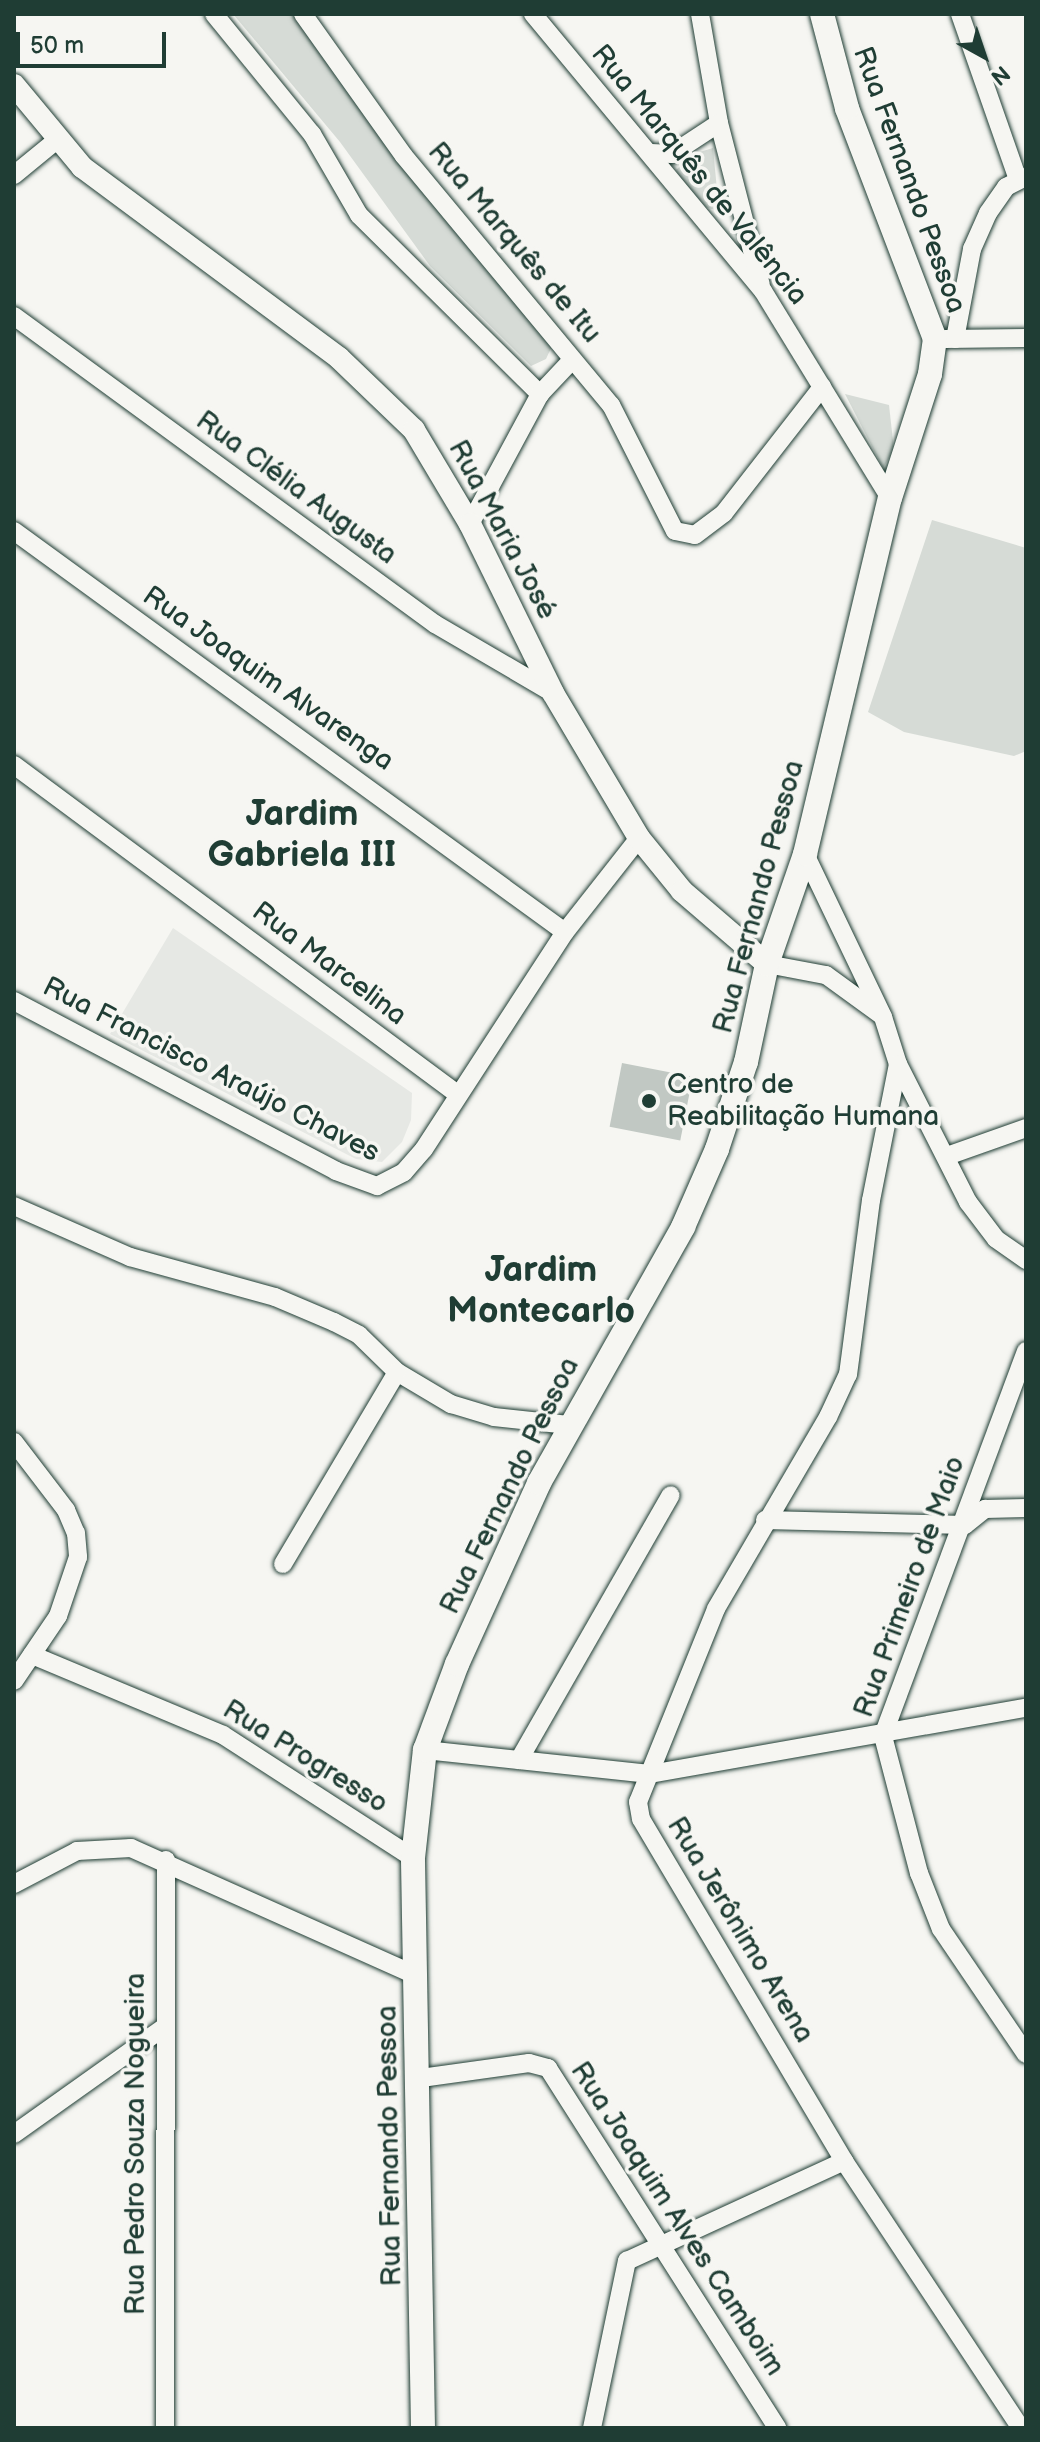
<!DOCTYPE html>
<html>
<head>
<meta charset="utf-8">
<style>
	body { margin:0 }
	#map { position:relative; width:1040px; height:2442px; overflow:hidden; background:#f6f6f2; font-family:"Balsamiq Sans",sans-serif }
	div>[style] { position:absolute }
	.built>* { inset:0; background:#e6e8e4 }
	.green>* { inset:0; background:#d6dbd6 }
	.building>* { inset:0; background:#c1c8c3; transform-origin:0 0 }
	.roads { filter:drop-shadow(0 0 2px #1f3d34) drop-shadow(0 0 2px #1f3d34) }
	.minor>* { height:18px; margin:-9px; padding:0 9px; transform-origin:9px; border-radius:9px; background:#f6f6f2 }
	.tertiary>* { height:22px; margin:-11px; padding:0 11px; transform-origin:11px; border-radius:11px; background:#f6f6f2 }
	.secondary>* { height:24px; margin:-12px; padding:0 12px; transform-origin:12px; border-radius:12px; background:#f6f6f2 }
	.dots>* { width:22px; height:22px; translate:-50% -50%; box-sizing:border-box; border:4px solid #f6f6f2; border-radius:50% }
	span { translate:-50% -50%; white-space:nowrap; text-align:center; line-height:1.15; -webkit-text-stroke:7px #f6f6f2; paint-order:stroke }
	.street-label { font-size:28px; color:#1f3d34 }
	.poi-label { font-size:28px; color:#1f3d34 }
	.left { translate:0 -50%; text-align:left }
	.district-label { font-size:36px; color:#1f3d34; font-weight:700 }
	.frame { position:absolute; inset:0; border:16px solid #1f3d34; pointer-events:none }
	.north { position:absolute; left:944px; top:16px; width:80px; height:80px; -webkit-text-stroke:6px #f6f6f2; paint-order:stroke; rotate:140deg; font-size:22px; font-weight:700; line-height:32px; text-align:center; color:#1f3d34 }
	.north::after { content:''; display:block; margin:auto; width:28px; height:36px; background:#1f3d34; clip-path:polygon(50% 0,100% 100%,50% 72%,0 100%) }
	.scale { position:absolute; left:16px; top:32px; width:150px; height:36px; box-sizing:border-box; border:4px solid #1f3d34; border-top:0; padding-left:10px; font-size:24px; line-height:28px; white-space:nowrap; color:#1f3d34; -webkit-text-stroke:6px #f6f6f2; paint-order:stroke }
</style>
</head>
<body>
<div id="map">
	<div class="built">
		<div style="clip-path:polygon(173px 928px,412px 1093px,411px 1120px,402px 1142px,382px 1162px,356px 1159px,110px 1034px)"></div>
	</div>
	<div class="green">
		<div style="clip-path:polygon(233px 14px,295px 14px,552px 346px,546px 359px,531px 366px,430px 266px,340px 142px)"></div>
		<div style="clip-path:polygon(713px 148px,719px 211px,694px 204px,676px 170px,693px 154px)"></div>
		<div style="clip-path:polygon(845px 394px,889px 405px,894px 450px,883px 468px)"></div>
		<div style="clip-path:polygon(932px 520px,1026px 548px,1026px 751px,1014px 756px,904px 732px,868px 712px)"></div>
	</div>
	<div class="building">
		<div style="left:622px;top:1063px;width:72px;height:65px;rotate:11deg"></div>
	</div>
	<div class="roads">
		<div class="minor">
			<div style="left:214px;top:14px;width:155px;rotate:50.8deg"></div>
			<div style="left:312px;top:134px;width:94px;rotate:59.9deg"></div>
			<div style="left:359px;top:215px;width:255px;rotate:44.7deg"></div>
			<div style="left:303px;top:14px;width:174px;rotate:54.6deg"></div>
			<div style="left:404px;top:156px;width:324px;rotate:50.3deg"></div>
			<div style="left:611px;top:405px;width:141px;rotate:63.1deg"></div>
			<div style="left:675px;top:531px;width:20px;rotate:11deg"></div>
			<div style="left:695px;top:535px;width:36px;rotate:-37deg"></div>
			<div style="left:724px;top:513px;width:160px;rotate:-52.1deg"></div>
			<div style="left:533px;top:14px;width:360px;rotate:50.3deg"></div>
			<div style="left:763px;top:291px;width:243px;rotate:58.5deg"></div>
			<div style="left:700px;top:14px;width:111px;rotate:80.1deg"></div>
			<div style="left:719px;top:123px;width:167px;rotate:75.5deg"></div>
			<div style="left:960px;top:14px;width:173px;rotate:70.7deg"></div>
			<div style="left:651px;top:153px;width:21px;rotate:3deg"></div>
			<div style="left:672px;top:154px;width:56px;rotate:-33.4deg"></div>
			<div style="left:14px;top:175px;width:57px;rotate:-39.3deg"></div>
			<div style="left:14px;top:316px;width:522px;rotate:36.19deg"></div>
			<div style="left:435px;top:624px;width:137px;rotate:30.3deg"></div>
			<div style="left:945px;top:339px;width:81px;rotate:-0.7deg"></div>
			<div style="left:955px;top:339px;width:92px;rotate:-79.3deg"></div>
			<div style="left:972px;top:249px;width:39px;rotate:-66deg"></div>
			<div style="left:988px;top:213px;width:32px;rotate:-55deg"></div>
			<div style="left:1006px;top:187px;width:22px;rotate:-27deg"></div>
			<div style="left:470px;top:524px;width:148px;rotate:-61.7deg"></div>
			<div style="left:540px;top:394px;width:47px;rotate:-46.7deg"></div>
			<div style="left:14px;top:531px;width:681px;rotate:36.05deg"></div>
			<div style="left:14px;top:765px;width:550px;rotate:36.58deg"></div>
			<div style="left:805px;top:854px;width:181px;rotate:64.4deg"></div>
			<div style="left:883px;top:1017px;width:49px;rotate:72.3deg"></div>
			<div style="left:898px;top:1064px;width:155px;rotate:63.1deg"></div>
			<div style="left:968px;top:1202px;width:46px;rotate:52.9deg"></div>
			<div style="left:996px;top:1239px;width:37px;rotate:35deg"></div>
			<div style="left:767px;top:964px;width:60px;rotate:10.6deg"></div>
			<div style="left:826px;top:975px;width:68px;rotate:36deg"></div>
			<div style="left:14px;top:1001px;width:364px;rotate:27.8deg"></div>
			<div style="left:336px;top:1171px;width:44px;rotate:20.1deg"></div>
			<div style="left:377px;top:1186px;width:30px;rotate:-27deg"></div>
			<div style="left:404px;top:1172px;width:30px;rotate:-49deg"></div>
			<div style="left:424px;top:1149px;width:259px;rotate:-57deg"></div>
			<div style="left:565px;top:932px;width:120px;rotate:-51.8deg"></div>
			<div style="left:898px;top:1064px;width:139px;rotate:101.2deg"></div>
			<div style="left:871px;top:1200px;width:176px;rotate:97.5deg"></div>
			<div style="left:848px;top:1374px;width:47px;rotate:114.9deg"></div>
			<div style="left:828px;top:1417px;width:222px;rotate:120.3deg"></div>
			<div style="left:716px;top:1609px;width:208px;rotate:112deg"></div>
			<div style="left:638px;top:1802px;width:17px;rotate:80deg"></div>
			<div style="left:641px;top:1819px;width:398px;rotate:59.3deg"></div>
			<div style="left:844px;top:2161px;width:320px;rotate:56.5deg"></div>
			<div style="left:947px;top:1156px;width:84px;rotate:-19.5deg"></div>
			<div style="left:14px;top:1206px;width:127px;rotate:23.7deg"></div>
			<div style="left:130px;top:1257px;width:150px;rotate:15.4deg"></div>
			<div style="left:275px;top:1297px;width:64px;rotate:23deg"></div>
			<div style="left:334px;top:1322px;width:28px;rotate:27deg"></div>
			<div style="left:359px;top:1335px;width:53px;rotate:44.2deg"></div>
			<div style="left:397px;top:1372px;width:63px;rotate:30.7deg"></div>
			<div style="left:451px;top:1404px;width:45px;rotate:16.8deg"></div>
			<div style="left:494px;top:1417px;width:75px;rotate:6.1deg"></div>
			<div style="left:1026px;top:1351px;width:411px;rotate:110.4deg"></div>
			<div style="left:883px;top:1736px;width:142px;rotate:75.3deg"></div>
			<div style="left:919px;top:1873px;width:60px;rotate:68.6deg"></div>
			<div style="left:941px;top:1929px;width:151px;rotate:55.8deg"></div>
			<div style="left:14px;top:1442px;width:86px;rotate:52.6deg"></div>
			<div style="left:66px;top:1510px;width:25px;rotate:67deg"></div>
			<div style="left:76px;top:1533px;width:24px;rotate:85deg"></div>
			<div style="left:78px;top:1557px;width:62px;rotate:108.7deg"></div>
			<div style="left:58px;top:1616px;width:78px;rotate:124.1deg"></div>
			<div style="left:765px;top:1520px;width:200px;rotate:1.4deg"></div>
			<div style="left:965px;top:1525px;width:26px;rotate:-39deg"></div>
			<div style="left:985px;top:1509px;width:41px;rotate:-1.4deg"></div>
			<div style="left:283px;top:1564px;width:223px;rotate:-59.3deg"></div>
			<div style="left:32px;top:1655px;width:207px;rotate:22.7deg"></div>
			<div style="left:223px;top:1735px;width:226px;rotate:32.9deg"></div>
			<div style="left:425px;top:1750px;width:226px;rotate:6.1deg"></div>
			<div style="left:650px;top:1774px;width:382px;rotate:-10deg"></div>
			<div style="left:519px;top:1760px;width:305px;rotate:-60.2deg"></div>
			<div style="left:14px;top:1884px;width:71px;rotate:-27.6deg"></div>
			<div style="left:77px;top:1851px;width:54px;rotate:-3.2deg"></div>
			<div style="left:131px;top:1848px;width:313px;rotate:24.1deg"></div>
			<div style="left:421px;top:2078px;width:109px;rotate:-7.9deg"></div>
			<div style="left:529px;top:2063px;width:20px;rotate:15deg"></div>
			<div style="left:548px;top:2068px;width:427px;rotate:57.5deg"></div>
			<div style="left:14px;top:2134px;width:183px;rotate:-35.4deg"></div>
			<div style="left:165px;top:2428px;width:568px;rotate:-89.9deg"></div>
			<div style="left:592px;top:2428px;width:171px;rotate:-78.2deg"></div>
			<div style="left:627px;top:2261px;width:239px;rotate:-24.7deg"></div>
		</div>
		<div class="tertiary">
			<div style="left:14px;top:85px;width:107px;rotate:50.3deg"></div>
			<div style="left:82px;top:167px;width:320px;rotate:36.6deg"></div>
			<div style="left:339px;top:358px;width:104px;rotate:43.8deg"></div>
			<div style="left:414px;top:430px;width:109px;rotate:59.2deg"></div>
			<div style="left:470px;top:524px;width:188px;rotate:63.8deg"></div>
			<div style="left:553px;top:693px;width:169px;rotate:59.3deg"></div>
			<div style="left:639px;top:838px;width:68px;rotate:50.9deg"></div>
			<div style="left:682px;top:891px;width:112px;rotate:40.7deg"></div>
		</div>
		<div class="secondary">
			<div style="left:423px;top:2428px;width:570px;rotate:-91.01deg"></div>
			<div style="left:413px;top:1858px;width:109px;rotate:-83.7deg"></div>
			<div style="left:425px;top:1750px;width:92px;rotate:-69.6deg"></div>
			<div style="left:457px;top:1664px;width:199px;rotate:-65.6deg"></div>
			<div style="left:539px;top:1483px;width:294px;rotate:-60.6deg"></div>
			<div style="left:683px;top:1227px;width:85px;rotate:-66.4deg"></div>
			<div style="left:717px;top:1149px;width:92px;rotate:-71.6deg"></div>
			<div style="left:746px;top:1062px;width:100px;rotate:-77.9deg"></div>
			<div style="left:767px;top:964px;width:116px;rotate:-70.9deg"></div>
			<div style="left:805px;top:854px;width:366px;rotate:-76.6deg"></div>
			<div style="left:890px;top:498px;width:130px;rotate:-72.1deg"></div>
			<div style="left:930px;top:374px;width:35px;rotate:-82deg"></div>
			<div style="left:935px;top:339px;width:247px;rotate:-110.9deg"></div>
			<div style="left:847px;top:108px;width:97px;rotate:-104.9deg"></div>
		</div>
	</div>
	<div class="dots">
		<div style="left:649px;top:1101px;background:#1f3d34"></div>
	</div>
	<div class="street-label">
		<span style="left:699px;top:175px;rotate:51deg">Rua Marquês de Valência</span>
		<span style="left:909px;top:180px;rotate:70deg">Rua Fernando Pessoa</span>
		<span style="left:514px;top:243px;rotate:50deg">Rua Marquês de Itu</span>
		<span style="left:296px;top:488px;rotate:36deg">Rua Clélia Augusta</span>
		<span style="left:502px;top:530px;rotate:62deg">Rua Maria José</span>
		<span style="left:268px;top:679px;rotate:35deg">Rua Joaquim Alvarenga</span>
		<span style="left:759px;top:897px;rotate:-75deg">Rua Fernando Pessoa</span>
		<span style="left:329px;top:964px;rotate:37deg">Rua Marcelina</span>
		<span style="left:211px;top:1070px;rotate:27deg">Rua Francisco Araújo Chaves</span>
		<span style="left:510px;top:1486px;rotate:-64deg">Rua Fernando Pessoa</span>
		<span style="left:910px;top:1587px;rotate:-70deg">Rua Primeiro de Maio</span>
		<span style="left:305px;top:1757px;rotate:32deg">Rua Progresso</span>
		<span style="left:740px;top:1930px;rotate:59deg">Rua Jerônimo Arena</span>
		<span style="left:136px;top:2144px;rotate:-90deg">Rua Pedro Souza Nogueira</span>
		<span style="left:390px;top:2146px;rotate:-91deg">Rua Fernando Pessoa</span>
		<span style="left:677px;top:2219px;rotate:57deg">Rua Joaquim Alves Camboim</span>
	</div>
	<div class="poi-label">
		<span class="left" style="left:667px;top:1101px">Centro de<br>Reabilitação Humana</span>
	</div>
	<div class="district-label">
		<span style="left:302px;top:835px">Jardim<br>Gabriela III</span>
		<span style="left:541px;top:1291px">Jardim<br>Montecarlo</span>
	</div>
	<div class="frame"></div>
	<div class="north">N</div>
	<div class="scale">50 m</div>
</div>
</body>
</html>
